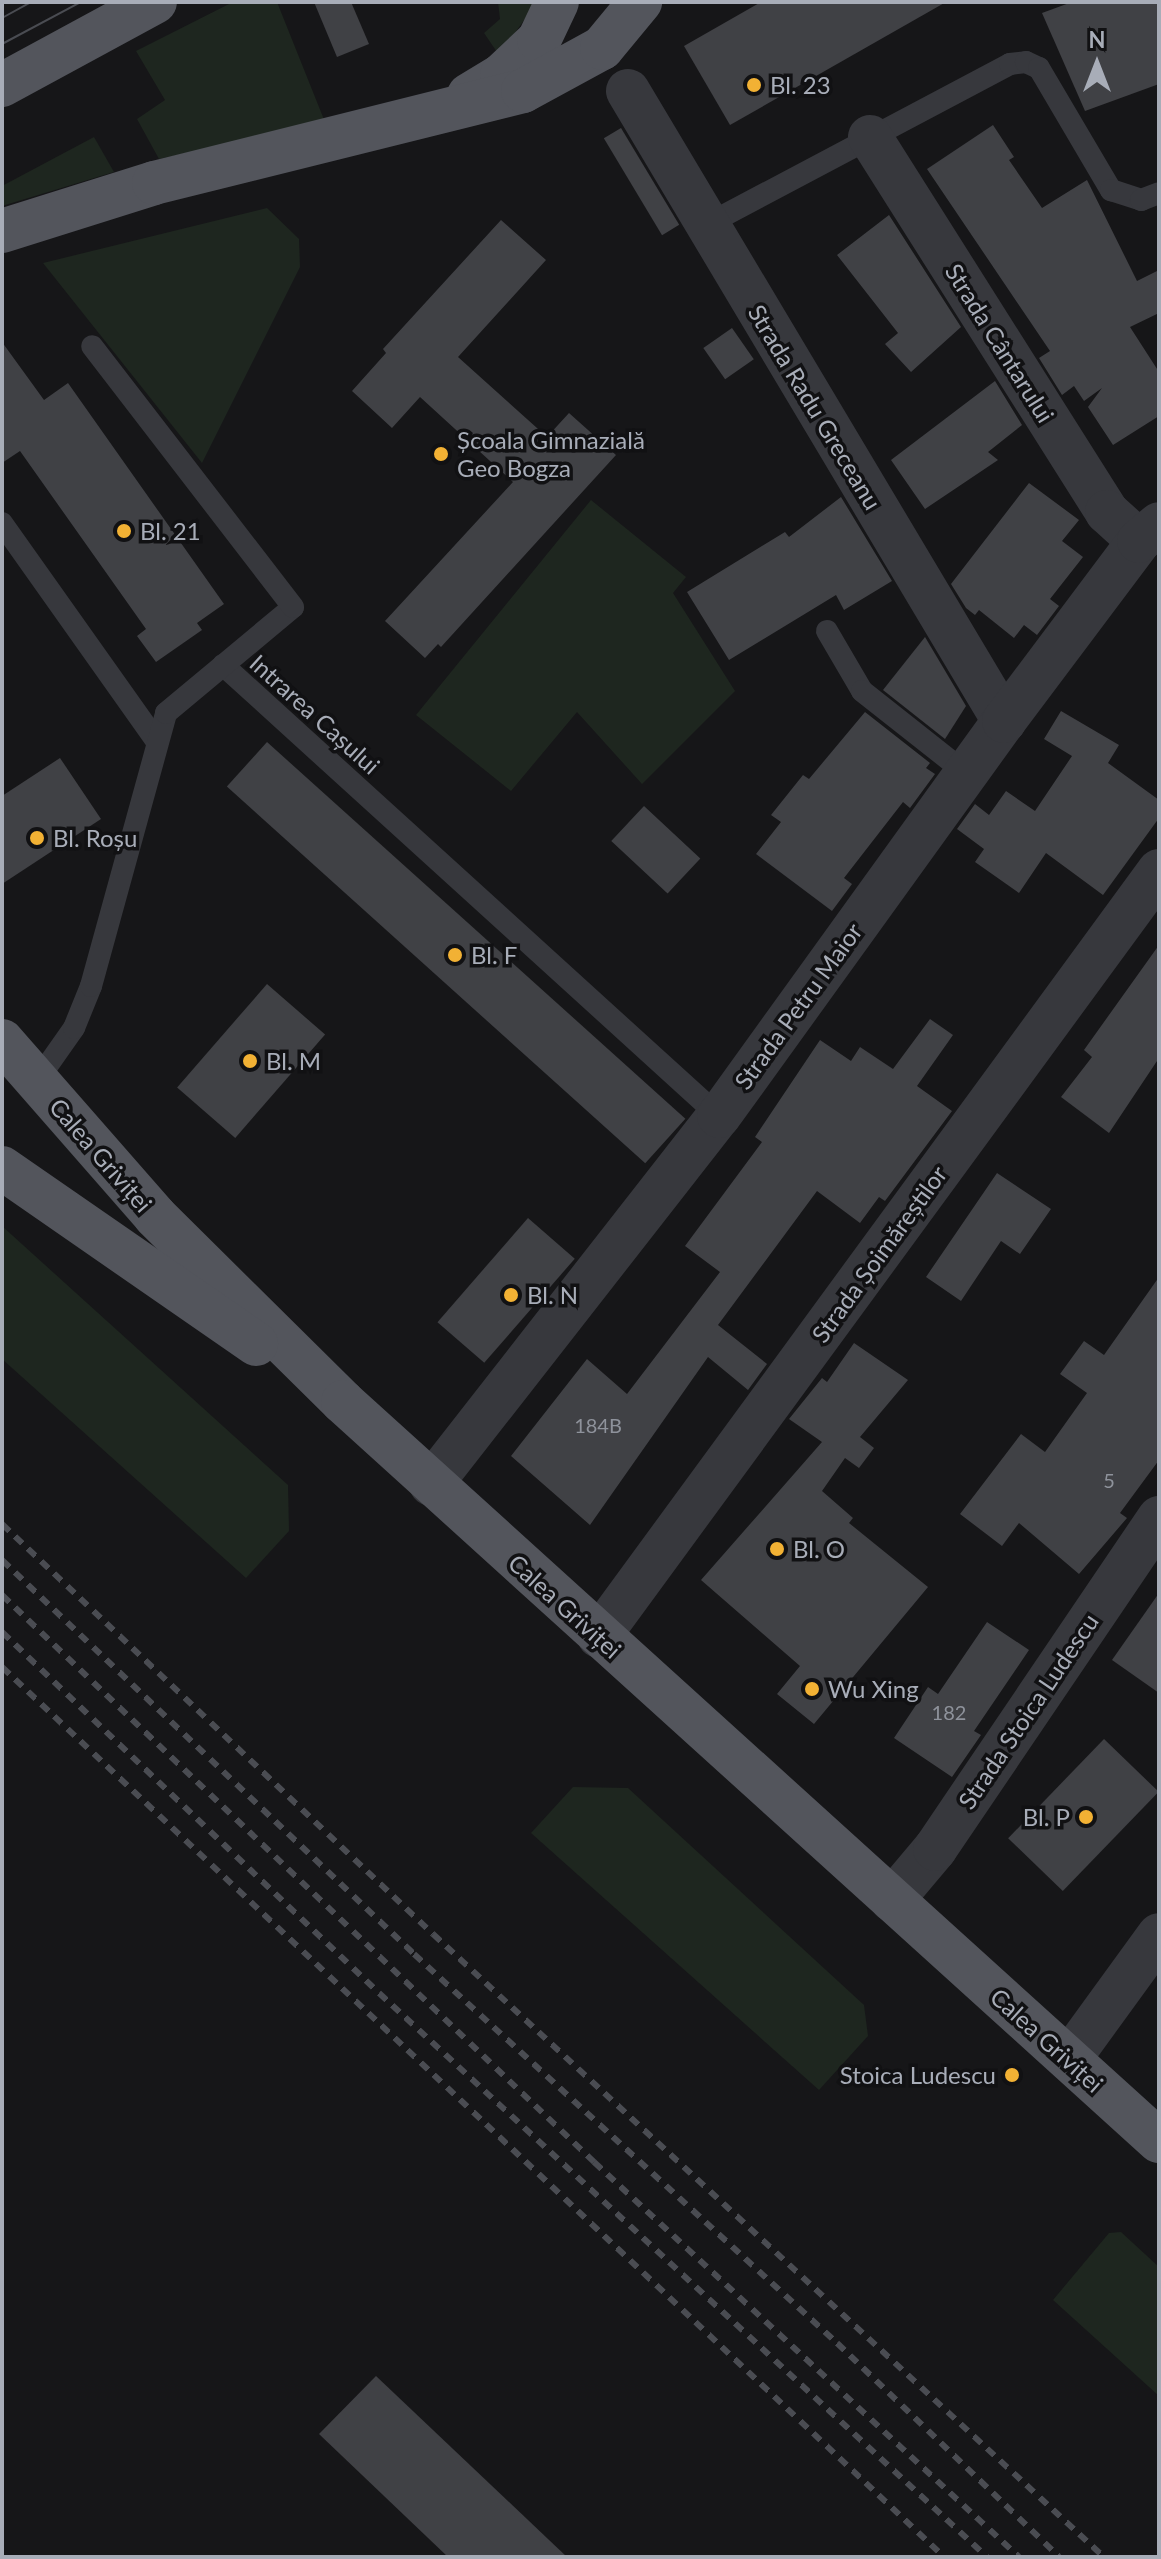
<!DOCTYPE html>
<html>
<head>
<meta charset="utf-8">
<style>
	body { margin:0 }
	#map { position:relative; width:1161px; height:2559px; overflow:hidden; background:#161618; font-family:Lato,sans-serif }
	div>[style] { position:absolute }
	.green>* { inset:0; background:#1e261f }
	.building>* { inset:0; background:#404145; transform-origin:0 0 }
	.service>* { height:22px; margin:-11px; padding:0 11px; transform-origin:11px; border-radius:11px; background:#37383d }
	.minor>* { height:44px; margin:-22px; padding:0 22px; transform-origin:22px; border-radius:22px; background:#37383d }
	.primary>* { height:44px; margin:-22px; padding:0 22px; transform-origin:22px; border-radius:22px; background:#53555c }
	.tram>* { height:2px; margin:-1px; padding:0 1px; transform-origin:1px; border-radius:1px; background:#4a4c52 }
	.rail>* { height:6px; margin-top:-3px; transform-origin:0; background:repeating-linear-gradient(90deg,#4a4c52 0 10px,transparent 0 18px) }
	.dots>* { width:22px; height:22px; translate:-50% -50%; box-sizing:border-box; border:4px solid #111113; border-radius:50% }
	span { translate:-50% -50%; white-space:nowrap; text-align:center; line-height:1.15; -webkit-text-stroke:7px #111113; paint-order:stroke }
	.number-label { font-size:20px; color:#8e929b }
	.number-label span { -webkit-text-stroke-width:0 }
	.poi-label { font-size:24px; color:#a8adb8 }
	.left { translate:0 -50%; text-align:left }
	.right { translate:-100% -50%; text-align:right }
	.street-label { font-size:24px; color:#a8adb8 }
	.frame { position:absolute; inset:0; border:4px solid #a8adb8; pointer-events:none }
	.north { position:absolute; left:1057px; top:24px; width:80px; height:80px; -webkit-text-stroke:6px #111113; paint-order:stroke; rotate:0deg; font-size:22px; font-weight:700; line-height:32px; text-align:center; color:#a8adb8 }
	.north::after { content:''; display:block; margin:auto; width:28px; height:36px; background:#a8adb8; clip-path:polygon(50% 0,100% 100%,50% 72%,0 100%) }
</style>
</head>
<body>
<div id="map">
	<div class="green">
		<div style="clip-path:polygon(233px 2px,277px 2px,325px 122px,159px 159px,137px 119px,165px 100px,136px 51px)"></div>
		<div style="clip-path:polygon(498px 2px,537px 2px,499px 55px,484px 33px,500px 19px)"></div>
		<div style="clip-path:polygon(94px 137px,114px 172px,2px 206px,2px 186px)"></div>
		<div style="clip-path:polygon(267px 208px,299px 239px,300px 267px,202px 463px,43px 263px)"></div>
		<div style="clip-path:polygon(591px 500px,686px 577px,673px 593px,735px 691px,642px 784px,577px 712px,511px 791px,416px 715px)"></div>
		<div style="clip-path:polygon(2px 1226px,288px 1485px,289px 1531px,246px 1578px,2px 1359px)"></div>
		<div style="clip-path:polygon(573px 1787px,628px 1788px,864px 2005px,868px 2036px,819px 2090px,531px 1833px)"></div>
		<div style="clip-path:polygon(1121px 2232px,1159px 2267px,1159px 2396px,1053px 2300px,1109px 2233px)"></div>
	</div>
	<div class="building">
		<div style="clip-path:polygon(314px 2px,351px 2px,369px 44px,337px 57px)"></div>
		<div style="clip-path:polygon(761px 2px,946px 2px,730px 125px,684px 46px)"></div>
		<div style="clip-path:polygon(1072px 2px,1159px 2px,1159px 84px,1085px 111px,1042px 13px)"></div>
		<div style="clip-path:polygon(993px 125px,1014px 157px,1009px 160px,1042px 208px,1087px 180px,1137px 281px,1159px 270px,1159px 313px,1130px 327px,1159px 372px,1159px 416px,1113px 445px,1088px 407px,1102px 388px,1084px 401px,1074px 386px,1062px 395px,1039px 358px,1050px 351px,927px 169px)"></div>
		<div style="left:621px;top:128px;width:113px;height:20px;rotate:59deg"></div>
		<div style="clip-path:polygon(889px 215px,961px 327px,911px 372px,885px 344px,898px 333px,837px 255px)"></div>
		<div style="clip-path:polygon(501px 220px,546px 260px,458px 357px,547px 437px,569px 413px,616px 455px,441px 647px,438px 644px,425px 658px,385px 621px,513px 482px,420px 397px,392px 428px,352px 391px,386px 353px,383px 349px)"></div>
		<div style="left:732px;top:328px;width:38px;height:35px;rotate:55deg"></div>
		<div style="clip-path:polygon(2px 342px,44px 400px,68px 383px,224px 604px,197px 623px,202px 630px,156px 662px,137px 636px,146px 629px,20px 451px,2px 463px)"></div>
		<div style="clip-path:polygon(995px 381px,1022px 425px,988px 452px,998px 460px,925px 509px,891px 460px)"></div>
		<div style="clip-path:polygon(1029px 483px,1079px 520px,1062px 541px,1083px 557px,1050px 599px,1059px 606px,1037px 635px,1024px 625px,1014px 638px,979px 610px,975px 615px,966px 608px,951px 584px)"></div>
		<div style="clip-path:polygon(841px 497px,892px 581px,844px 610px,836px 595px,729px 660px,687px 592px,785px 532px,789px 537px)"></div>
		<div style="clip-path:polygon(925px 637px,966px 706px,945px 739px,883px 690px)"></div>
		<div style="clip-path:polygon(1061px 711px,1119px 745px,1108px 763px,1159px 800px,1159px 818px,1103px 895px,1046px 853px,1019px 893px,975px 862px,984px 849px,957px 829px,975px 804px,989px 815px,1006px 791px,1035px 811px,1072px 756px,1044px 739px)"></div>
		<div style="clip-path:polygon(865px 712px,930px 763px,926px 768px,935px 774px,910px 808px,903px 802px,844px 878px,852px 884px,832px 911px,756px 854px,781px 822px,771px 815px,803px 775px,809px 779px)"></div>
		<div style="left:267px;top:742px;width:563px;height:60px;rotate:42deg"></div>
		<div style="clip-path:polygon(60px 758px,101px 819px,2px 884px,2px 796px)"></div>
		<div style="left:644px;top:806px;width:77px;height:48px;rotate:43deg"></div>
		<div style="clip-path:polygon(1159px 945px,1159px 1058px,1109px 1133px,1061px 1097px,1092px 1057px,1084px 1050px)"></div>
		<div style="left:267px;top:984px;width:77px;height:137px;rotate:41deg"></div>
		<div style="clip-path:polygon(930px 1019px,953px 1035px,917px 1086px,952px 1111px,885px 1201px,879px 1197px,860px 1223px,817px 1191px,718px 1325px,767px 1364px,748px 1390px,708px 1357px,590px 1525px,511px 1456px,587px 1359px,627px 1394px,720px 1272px,685px 1246px,762px 1142px,755px 1137px,820px 1040px,851px 1061px,860px 1047px,893px 1069px)"></div>
		<div style="clip-path:polygon(997px 1173px,1051px 1209px,1020px 1254px,1001px 1241px,961px 1301px,926px 1277px)"></div>
		<div style="left:528px;top:1218px;width:62px;height:138px;rotate:41deg"></div>
		<div style="clip-path:polygon(1159px 1277px,1159px 1460px,1120px 1513px,1127px 1518px,1079px 1574px,1019px 1523px,1002px 1546px,960px 1514px,1021px 1434px,1045px 1452px,1087px 1393px,1060px 1374px,1084px 1341px,1104px 1355px)"></div>
		<div style="clip-path:polygon(854px 1343px,908px 1380px,860px 1437px,874px 1448px,859px 1468px,845px 1458px,822px 1491px,853px 1518px,849px 1523px,928px 1587px,814px 1724px,777px 1694px,800px 1666px,701px 1580px,822px 1442px,789px 1419px,822px 1378px,827px 1382px)"></div>
		<div style="clip-path:polygon(1159px 1593px,1159px 1693px,1112px 1660px)"></div>
		<div style="clip-path:polygon(987px 1622px,1029px 1650px,974px 1731px,981px 1735px,952px 1777px,894px 1738px,928px 1687px,938px 1694px)"></div>
		<div style="left:1104px;top:1739px;width:76px;height:138px;rotate:44deg"></div>
		<div style="clip-path:polygon(376px 2376px,567px 2557px,448px 2557px,319px 2434px)"></div>
	</div>
	<div class="service">
		<div style="left:706px;top:225px;width:344px;rotate:-27.9deg"></div>
		<div style="left:1010px;top:64px;width:16px;rotate:-7deg"></div>
		<div style="left:1026px;top:62px;width:14px;rotate:25deg"></div>
		<div style="left:1039px;top:68px;width:142px;rotate:59.5deg"></div>
		<div style="left:1111px;top:190px;width:32px;rotate:18deg"></div>
		<div style="left:1141px;top:200px;width:19px;rotate:-21deg"></div>
		<div style="left:2px;top:523px;width:268px;rotate:54.7deg"></div>
		<div style="left:827px;top:631px;width:69px;rotate:59.7deg"></div>
		<div style="left:862px;top:691px;width:134px;rotate:38.3deg"></div>
		<div style="left:223px;top:665px;width:670px;rotate:42.28deg"></div>
		<div style="left:36px;top:1082px;width:66px;rotate:-54.9deg"></div>
		<div style="left:74px;top:1028px;width:45px;rotate:-68deg"></div>
		<div style="left:91px;top:986px;width:283px;rotate:-74.6deg"></div>
		<div style="left:166px;top:713px;width:165px;rotate:-39.8deg"></div>
		<div style="left:293px;top:607px;width:329px;rotate:-127.6deg"></div>
	</div>
	<div class="minor">
		<div style="left:628px;top:91px;width:734px;rotate:59.17deg"></div>
		<div style="left:870px;top:137px;width:444px;rotate:57.7deg"></div>
		<div style="left:1107px;top:512px;width:43px;rotate:42.2deg"></div>
		<div style="left:431px;top:1484px;width:467px;rotate:-52deg"></div>
		<div style="left:719px;top:1116px;width:487px;rotate:-54.2deg"></div>
		<div style="left:1004px;top:721px;width:225px;rotate:-53.1deg"></div>
		<div style="left:1139px;top:541px;width:26px;rotate:-40deg"></div>
		<div style="left:599px;top:1636px;width:948px;rotate:-53.79deg"></div>
		<div style="left:892px;top:1900px;width:67px;rotate:-49.9deg"></div>
		<div style="left:935px;top:1849px;width:400px;rotate:-55.9deg"></div>
		<div style="left:1069px;top:2059px;width:153px;rotate:-54deg"></div>
	</div>
	<div class="primary">
		<div style="left:2px;top:85px;width:174px;rotate:-28.5deg"></div>
		<div style="left:469px;top:95px;width:39px;rotate:-31deg"></div>
		<div style="left:502px;top:75px;width:51px;rotate:-43.4deg"></div>
		<div style="left:539px;top:40px;width:42px;rotate:-64.7deg"></div>
		<div style="left:2px;top:231px;width:159px;rotate:-17.5deg"></div>
		<div style="left:154px;top:183px;width:380px;rotate:-14deg"></div>
		<div style="left:523px;top:91px;width:90px;rotate:-28.6deg"></div>
		<div style="left:602px;top:48px;width:60px;rotate:-50.4deg"></div>
		<div style="left:2px;top:1041px;width:232px;rotate:48.8deg"></div>
		<div style="left:155px;top:1216px;width:264px;rotate:44.7deg"></div>
		<div style="left:343px;top:1402px;width:1101px;rotate:42.17deg"></div>
		<div style="left:2px;top:1168px;width:309px;rotate:34.7deg"></div>
	</div>
	<div class="tram">
		<div style="left:2px;top:18px;width:33px;rotate:-29deg"></div>
		<div style="left:2px;top:44px;width:89px;rotate:-28deg"></div>
	</div>
	<div class="rail">
		<div style="left:2px;top:1524px;width:595px;rotate:43.57deg"></div>
		<div style="left:433px;top:1934px;width:916px;rotate:42.88deg"></div>
		<div style="left:2px;top:1560px;width:570px;rotate:43.72deg"></div>
		<div style="left:414px;top:1954px;width:575px;rotate:42.6deg"></div>
		<div style="left:837px;top:2343px;width:308px;rotate:43.9deg"></div>
		<div style="left:2px;top:1595px;width:820px;rotate:43.76deg"></div>
		<div style="left:594px;top:2162px;width:580px;rotate:42.9deg"></div>
		<div style="left:2px;top:1632px;width:522px;rotate:43.76deg"></div>
		<div style="left:379px;top:1993px;width:829px;rotate:42.85deg"></div>
		<div style="left:2px;top:1667px;width:1296px;rotate:43.37deg"></div>
	</div>
	<div class="dots">
		<div style="left:754px;top:85px;background:#f2b134"></div>
		<div style="left:441px;top:454px;background:#f2b134"></div>
		<div style="left:124px;top:531px;background:#f2b134"></div>
		<div style="left:37px;top:838px;background:#f2b134"></div>
		<div style="left:455px;top:955px;background:#f2b134"></div>
		<div style="left:250px;top:1061px;background:#f2b134"></div>
		<div style="left:511px;top:1295px;background:#f2b134"></div>
		<div style="left:777px;top:1549px;background:#f2b134"></div>
		<div style="left:812px;top:1689px;background:#f2b134"></div>
		<div style="left:1086px;top:1817px;background:#f2b134"></div>
		<div style="left:1012px;top:2075px;background:#f2b134"></div>
	</div>
	<div class="number-label">
		<span style="left:598px;top:1425px">184B</span>
		<span style="left:1109px;top:1480px">5</span>
		<span style="left:949px;top:1712px">182</span>
	</div>
	<div class="poi-label">
		<span class="left" style="left:770px;top:85px">Bl. 23</span>
		<span class="left" style="left:457px;top:454px">Școala Gimnazială<br>Geo Bogza</span>
		<span class="left" style="left:140px;top:531px">Bl. 21</span>
		<span class="left" style="left:53px;top:838px">Bl. Roșu</span>
		<span class="left" style="left:471px;top:955px">Bl. F</span>
		<span class="left" style="left:266px;top:1061px">Bl. M</span>
		<span class="left" style="left:527px;top:1295px">Bl. N</span>
		<span class="left" style="left:793px;top:1549px">Bl. O</span>
		<span class="left" style="left:828px;top:1689px">Wu Xing</span>
		<span class="right" style="left:1070px;top:1817px">Bl. P</span>
		<span class="right" style="left:996px;top:2075px">Stoica Ludescu</span>
	</div>
	<div class="street-label">
		<span style="left:1000px;top:343px;rotate:58deg">Strada Cântarului</span>
		<span style="left:815px;top:407px;rotate:59deg">Strada Radu Greceanu</span>
		<span style="left:315px;top:714px;rotate:42deg">Intrarea Cașului</span>
		<span style="left:798px;top:1006px;rotate:-54deg">Strada Petru Maior</span>
		<span style="left:101px;top:1155px;rotate:49deg">Calea Griviței</span>
		<span style="left:879px;top:1254px;rotate:-54deg">Strada Șoimăreștilor</span>
		<span style="left:565px;top:1606px;rotate:42deg">Calea Griviței</span>
		<span style="left:1028px;top:1711px;rotate:-56deg">Strada Stoica Ludescu</span>
		<span style="left:1047px;top:2040px;rotate:42deg">Calea Griviței</span>
	</div>
	<div class="frame"></div>
	<div class="north">N</div>
</div>
</body>
</html>
